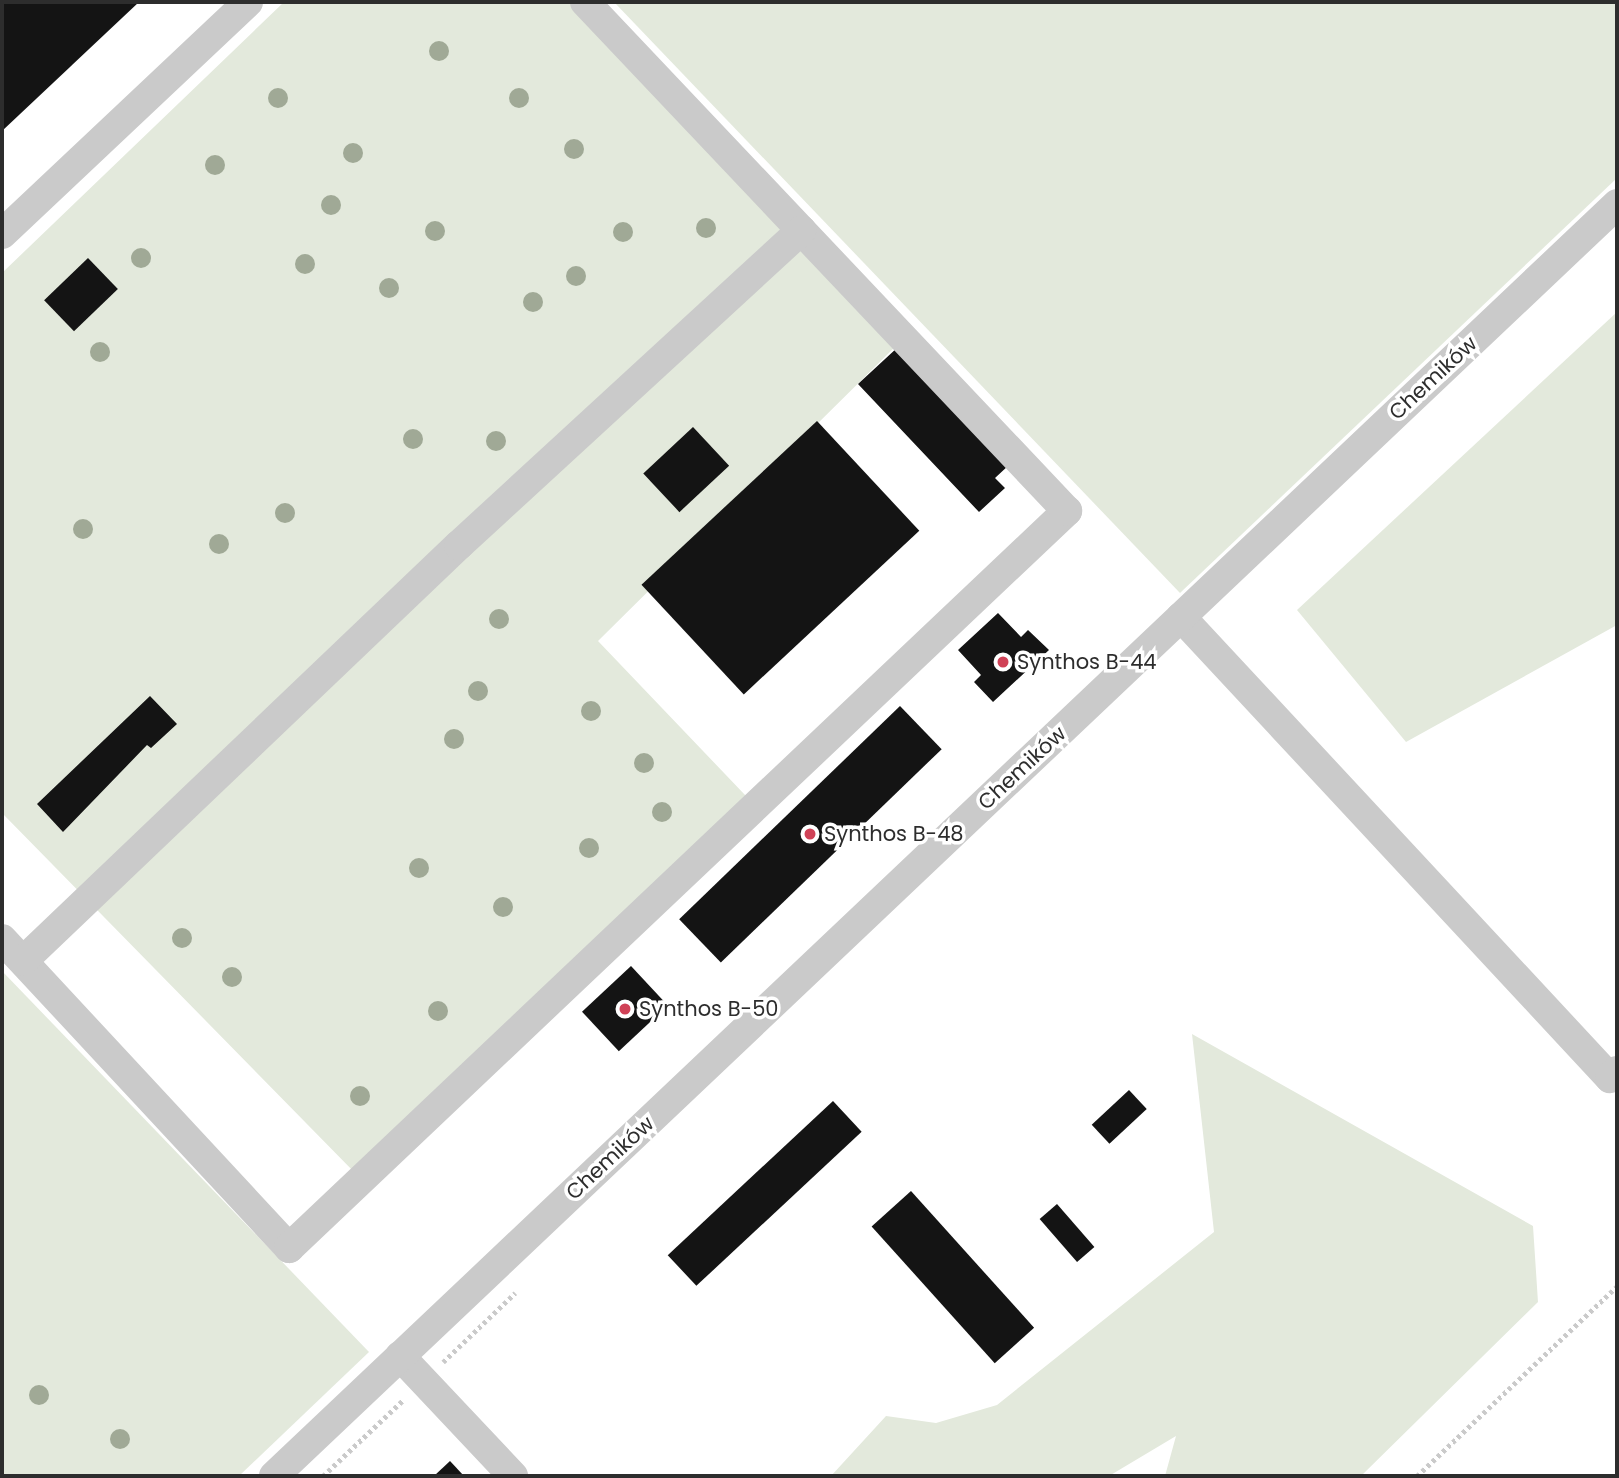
<!DOCTYPE html>
<html>
<head>
<meta charset="utf-8">
<style>
	body { margin:0 }
	#map { position:relative; width:1619px; height:1478px; overflow:hidden; background:#fff; font-family:Poppins,sans-serif }
	div>[style] { position:absolute }
	.green>* { inset:0; background:#e3e9dc }
	.building>* { inset:0; background:#141414; transform-origin:0 0 }
	.path>* { height:4.5px; margin-top:-2.25px; transform-origin:0; background:repeating-linear-gradient(90deg,#cacaca 0 3.5px,transparent 0 7px) }
	.minor>* { height:30px; margin:-15px; padding:0 15px; transform-origin:15px; border-radius:15px; background:#cacaca }
	.trees>* { width:20px; height:20px; margin:-10px; border-radius:50%; background:#a0a996 }
	.dots>* { width:19px; height:19px; translate:-50% -50%; box-sizing:border-box; border:4px solid #fff; border-radius:50% }
	span { translate:-50% -50%; white-space:nowrap; text-align:center; line-height:1.15; -webkit-text-stroke:7px #fff; paint-order:stroke }
	.street-label { font-size:21px; color:#2d2d2d }
	.poi-label { font-size:21px; color:#2d2d2d }
	.left { translate:0 -50%; text-align:left }
	.frame { position:absolute; inset:0; border:4px solid #2d2d2d; pointer-events:none }
</style>
</head>
<body>
<div id="map">
	<div class="green">
		<div style="clip-path:polygon(284px 2px,579px 2px,901px 341px,598px 641px,746px 796px,358px 1176px,2px 813px,2px 273px)"></div>
		<div style="clip-path:polygon(614px 2px,1617px 2px,1617px 178px,1180px 593px)"></div>
		<div style="clip-path:polygon(1617px 312px,1617px 625px,1406px 742px,1297px 610px)"></div>
		<div style="clip-path:polygon(2px 971px,369px 1352px,239px 1476px,2px 1476px)"></div>
		<div style="clip-path:polygon(1192px 1034px,1533px 1226px,1538px 1302px,1361px 1476px,1165px 1476px,1176px 1436px,1109px 1476px,831px 1476px,886px 1416px,936px 1423px,997px 1405px,1214px 1232px)"></div>
	</div>
	<div class="building">
		<div style="clip-path:polygon(2px 2px,139px 2px,2px 131px)"></div>
		<div style="left:88px;top:258px;width:43px;height:61px;rotate:46deg"></div>
		<div style="clip-path:polygon(898px 347px,1009px 465px,995px 478px,1005px 488px,979px 512px,858px 384px)"></div>
		<div style="left:817px;top:421px;width:150px;height:240px;rotate:47deg"></div>
		<div style="left:693px;top:427px;width:53px;height:68px;rotate:47deg"></div>
		<div style="clip-path:polygon(998px 613px,1021px 637px,1028px 630px,1049px 650px,993px 702px,974px 682px,981px 675px,958px 650px)"></div>
		<div style="clip-path:polygon(150px 696px,177px 724px,151px 748px,147px 745px,63px 832px,37px 804px)"></div>
		<div style="left:900px;top:706px;width:60px;height:307px;rotate:46deg"></div>
		<div style="left:631px;top:966px;width:54px;height:67px;rotate:47deg"></div>
		<div style="left:1129px;top:1090px;width:26px;height:51px;rotate:47deg"></div>
		<div style="left:833px;top:1101px;width:42px;height:226px;rotate:47deg"></div>
		<div style="left:911px;top:1191px;width:184px;height:53px;rotate:48deg"></div>
		<div style="left:1057px;top:1204px;width:57px;height:23px;rotate:49deg"></div>
		<div style="clip-path:polygon(450px 1461px,464px 1476px,434px 1476px)"></div>
	</div>
	<div class="path">
		<div style="left:443px;top:1362px;width:100px;rotate:-43.8deg"></div>
		<div style="left:323px;top:1476px;width:112px;rotate:-43.5deg"></div>
		<div style="left:1417px;top:1476px;width:276px;rotate:-43.5deg"></div>
	</div>
	<div class="minor">
		<div style="left:2px;top:234px;width:338px;rotate:-43.3deg"></div>
		<div style="left:1181px;top:617px;width:630px;rotate:47.06deg"></div>
		<div style="left:1610px;top:1078px;width:10px;rotate:-45deg"></div>
		<div style="left:2px;top:939px;width:422px;rotate:47.1deg"></div>
		<div style="left:289px;top:1248px;width:1072px;rotate:-43.45deg"></div>
		<div style="left:1067px;top:511px;width:701px;rotate:-133.44deg"></div>
		<div style="left:23px;top:961px;width:603px;rotate:-43.66deg"></div>
		<div style="left:459px;top:545px;width:465px;rotate:-42.6deg"></div>
		<div style="left:400px;top:1356px;width:165px;rotate:46.7deg"></div>
		<div style="left:274px;top:1476px;width:1850px;rotate:-43.44deg"></div>
	</div>
	<div class="trees">
		<div style="left:439px;top:51px"></div>
		<div style="left:278px;top:98px"></div>
		<div style="left:519px;top:98px"></div>
		<div style="left:574px;top:149px"></div>
		<div style="left:353px;top:153px"></div>
		<div style="left:215px;top:165px"></div>
		<div style="left:331px;top:205px"></div>
		<div style="left:706px;top:228px"></div>
		<div style="left:435px;top:231px"></div>
		<div style="left:623px;top:232px"></div>
		<div style="left:141px;top:258px"></div>
		<div style="left:305px;top:264px"></div>
		<div style="left:576px;top:276px"></div>
		<div style="left:389px;top:288px"></div>
		<div style="left:533px;top:302px"></div>
		<div style="left:100px;top:352px"></div>
		<div style="left:413px;top:439px"></div>
		<div style="left:496px;top:441px"></div>
		<div style="left:285px;top:513px"></div>
		<div style="left:83px;top:529px"></div>
		<div style="left:219px;top:544px"></div>
		<div style="left:499px;top:619px"></div>
		<div style="left:478px;top:691px"></div>
		<div style="left:591px;top:711px"></div>
		<div style="left:454px;top:739px"></div>
		<div style="left:644px;top:763px"></div>
		<div style="left:662px;top:812px"></div>
		<div style="left:589px;top:848px"></div>
		<div style="left:419px;top:868px"></div>
		<div style="left:503px;top:907px"></div>
		<div style="left:182px;top:938px"></div>
		<div style="left:232px;top:977px"></div>
		<div style="left:438px;top:1011px"></div>
		<div style="left:360px;top:1096px"></div>
		<div style="left:39px;top:1395px"></div>
		<div style="left:120px;top:1439px"></div>
	</div>
	<div class="dots">
		<div style="left:1003px;top:662px;background:#d04257"></div>
		<div style="left:810px;top:834px;background:#d04257"></div>
		<div style="left:625px;top:1009px;background:#d04257"></div>
	</div>
	<div class="street-label">
		<span style="left:1433px;top:378px;rotate:-43deg">Chemików</span>
		<span style="left:1022px;top:768px;rotate:-43deg">Chemików</span>
		<span style="left:610px;top:1158px;rotate:-43deg">Chemików</span>
	</div>
	<div class="poi-label">
		<span class="left" style="left:1017px;top:662px">Synthos B-44</span>
		<span class="left" style="left:824px;top:834px">Synthos B-48</span>
		<span class="left" style="left:639px;top:1009px">Synthos B-50</span>
	</div>
	<div class="frame"></div>
</div>
</body>
</html>
